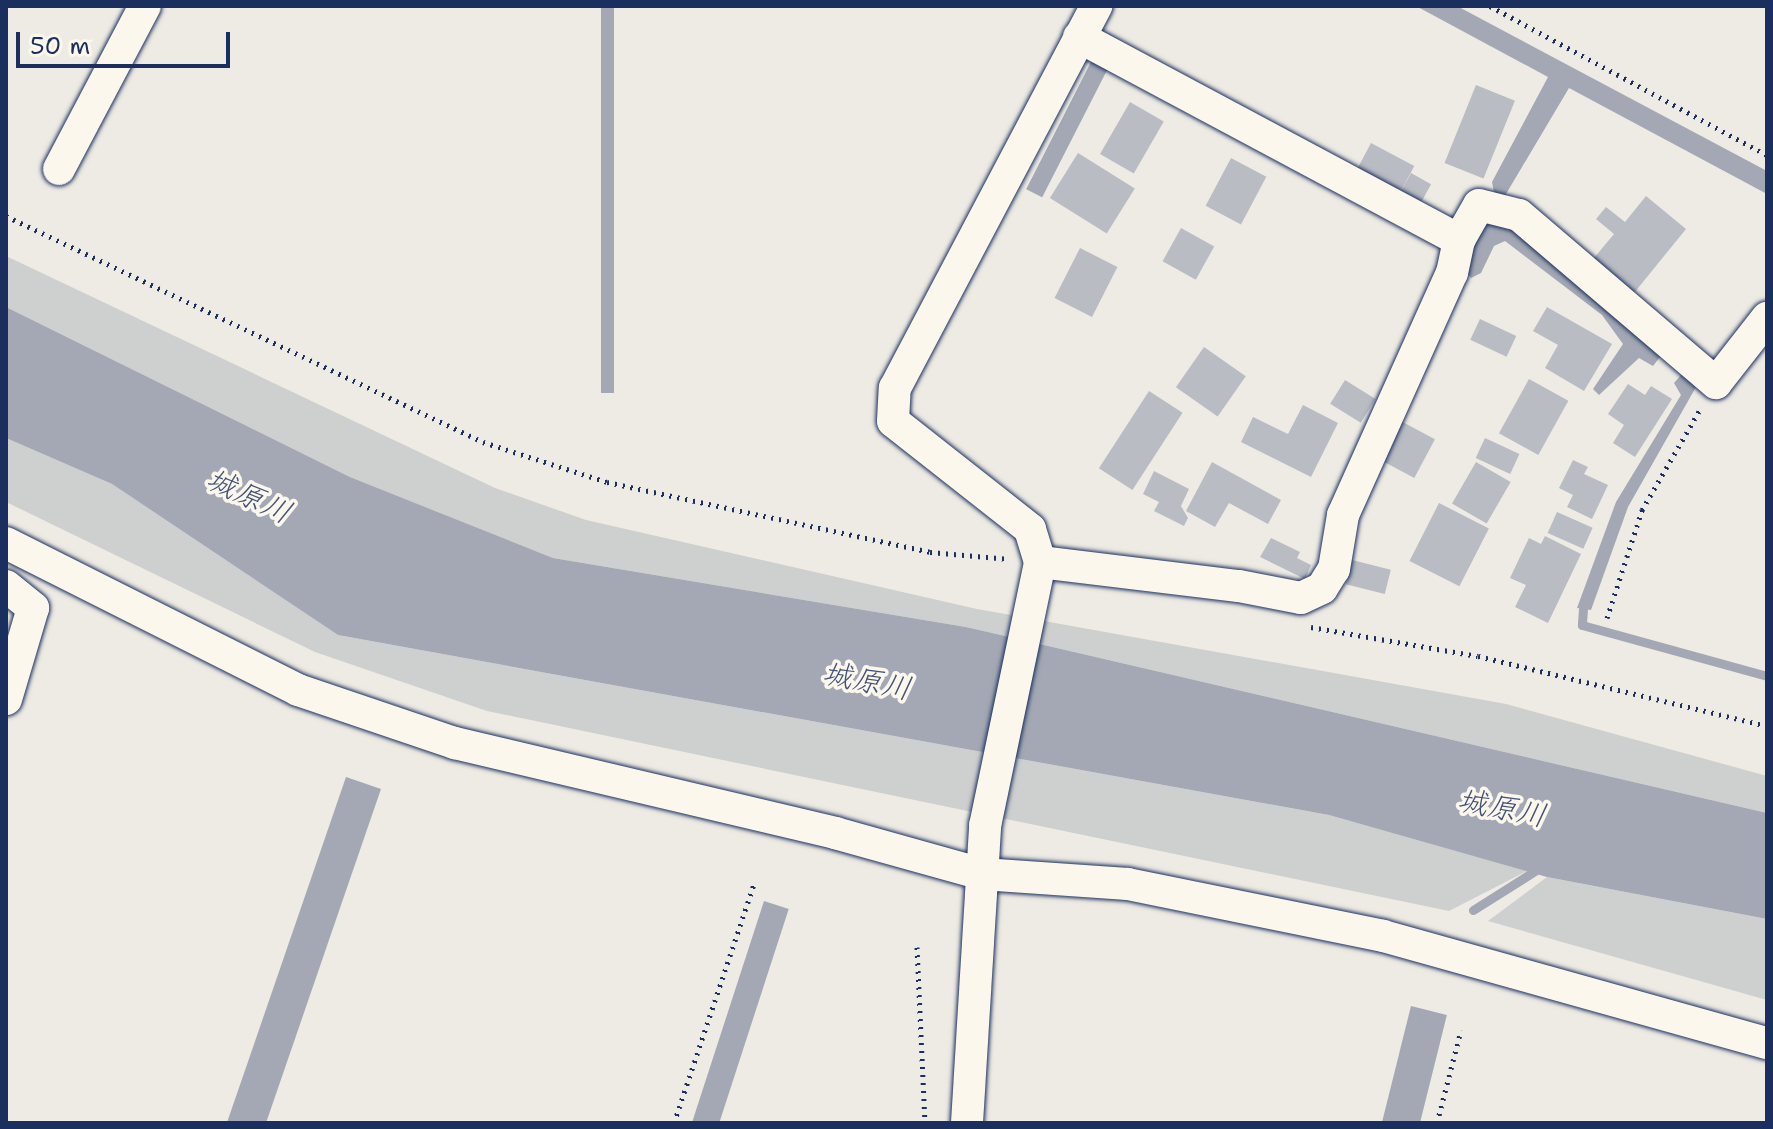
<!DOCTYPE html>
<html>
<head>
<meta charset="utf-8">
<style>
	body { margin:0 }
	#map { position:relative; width:1773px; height:1129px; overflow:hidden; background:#eeebe4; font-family:"Shantell Sans","Klee One",sans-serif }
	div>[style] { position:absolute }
	.green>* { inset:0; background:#cecfcf }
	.water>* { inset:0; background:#a3a8b4; transform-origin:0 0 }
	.stream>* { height:9px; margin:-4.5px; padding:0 4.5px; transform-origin:4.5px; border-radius:4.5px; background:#a3a8b4 }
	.building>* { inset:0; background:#b9bcc3; transform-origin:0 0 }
	.path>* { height:5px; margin-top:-2.5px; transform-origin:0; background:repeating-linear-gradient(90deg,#1b2f5e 0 2px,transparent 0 8px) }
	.roads { filter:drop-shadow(0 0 2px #1b2f5e) drop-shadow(0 0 2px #1b2f5e) }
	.minor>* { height:32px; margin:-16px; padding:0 16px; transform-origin:16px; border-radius:16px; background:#fbf7ec }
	span { translate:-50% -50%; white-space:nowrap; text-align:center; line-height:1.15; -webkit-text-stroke:7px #fbf7ec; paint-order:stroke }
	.water-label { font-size:30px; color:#445378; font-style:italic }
	.frame { position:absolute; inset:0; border:8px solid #1b2f5e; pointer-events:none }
	.scale { position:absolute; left:16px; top:32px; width:214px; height:36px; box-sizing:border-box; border:4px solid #1b2f5e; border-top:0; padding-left:10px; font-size:24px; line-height:28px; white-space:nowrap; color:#1b2f5e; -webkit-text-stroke:6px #fbf7ec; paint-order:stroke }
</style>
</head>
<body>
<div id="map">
	<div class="green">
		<div style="clip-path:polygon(6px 256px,495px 488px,586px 520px,977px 609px,1506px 704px,1767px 776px,1767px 813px,966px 627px,553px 558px,350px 477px,6px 307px)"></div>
		<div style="clip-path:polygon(6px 438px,112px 484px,338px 635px,1329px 815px,1527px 871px,1449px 911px,487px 711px,315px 652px,6px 502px)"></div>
		<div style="clip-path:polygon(1547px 877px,1767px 919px,1767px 1000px,1488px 921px)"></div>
	</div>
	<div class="water">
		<div style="left:601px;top:6px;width:13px;height:387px"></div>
		<div style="clip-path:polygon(1416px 6px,1457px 6px,1767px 171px,1767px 194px,1569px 88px,1506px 194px,1499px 218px,1663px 353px,1653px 366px,1639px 358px,1599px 395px,1593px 389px,1623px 344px,1602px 315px,1505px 241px,1494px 246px,1481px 273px,1471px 278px,1463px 268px,1494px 192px,1492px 182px,1548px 77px)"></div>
		<div style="left:1092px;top:60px;width:18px;height:145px;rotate:27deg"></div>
		<div style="clip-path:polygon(6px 307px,350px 477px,553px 558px,966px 627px,1767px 813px,1767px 919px,1547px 877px,1329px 815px,338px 635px,112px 484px,6px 438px)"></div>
		<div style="clip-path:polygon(1682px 374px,1696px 387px,1628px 507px,1591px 610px,1577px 608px,1616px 502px,1681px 395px,1674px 383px)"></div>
		<div style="left:346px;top:777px;width:37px;height:365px;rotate:19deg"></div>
		<div style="left:764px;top:901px;width:26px;height:234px;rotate:18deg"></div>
		<div style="left:1411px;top:1006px;width:37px;height:120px;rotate:14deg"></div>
	</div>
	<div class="stream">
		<div style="left:1583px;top:609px;width:16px;rotate:94deg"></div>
		<div style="left:1582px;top:625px;width:192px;rotate:15.4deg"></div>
		<div style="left:1473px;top:910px;width:80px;rotate:-32.3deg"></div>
	</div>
	<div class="building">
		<div style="left:1476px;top:85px;width:42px;height:84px;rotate:22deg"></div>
		<div style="left:1130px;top:102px;width:39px;height:60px;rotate:30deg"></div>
		<div style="left:1371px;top:143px;width:49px;height:36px;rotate:28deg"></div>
		<div style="left:1078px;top:153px;width:67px;height:53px;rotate:32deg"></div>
		<div style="left:1231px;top:158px;width:40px;height:54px;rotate:28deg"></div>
		<div style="left:1411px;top:173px;width:23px;height:24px;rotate:29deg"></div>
		<div style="clip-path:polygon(1646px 196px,1686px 229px,1630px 298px,1589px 264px,1614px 234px,1596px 219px,1606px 207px,1625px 222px)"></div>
		<div style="left:1181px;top:228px;width:38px;height:38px;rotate:29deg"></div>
		<div style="left:1080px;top:248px;width:42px;height:56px;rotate:27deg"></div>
		<div style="clip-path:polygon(1547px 307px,1612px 344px,1584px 391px,1545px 368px,1558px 345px,1533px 331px)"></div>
		<div style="left:1480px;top:319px;width:40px;height:23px;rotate:25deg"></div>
		<div style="left:1204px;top:347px;width:51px;height:49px;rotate:35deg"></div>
		<div style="left:1529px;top:379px;width:45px;height:62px;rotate:29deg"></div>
		<div style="left:1345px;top:380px;width:36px;height:28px;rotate:32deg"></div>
		<div style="clip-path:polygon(1628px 384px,1645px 395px,1651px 386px,1672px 399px,1635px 457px,1613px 443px,1624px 425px,1608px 414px)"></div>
		<div style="left:1149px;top:391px;width:40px;height:92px;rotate:33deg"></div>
		<div style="clip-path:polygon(1303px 405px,1338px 423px,1311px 477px,1241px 442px,1253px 417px,1288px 434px)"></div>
		<div style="left:1397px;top:419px;width:43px;height:44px;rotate:28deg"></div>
		<div style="left:1485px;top:438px;width:38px;height:22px;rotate:25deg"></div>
		<div style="clip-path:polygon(1573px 460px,1588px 467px,1584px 474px,1608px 485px,1592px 519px,1567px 507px,1573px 495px,1559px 488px)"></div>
		<div style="clip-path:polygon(1212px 462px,1281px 500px,1268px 524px,1229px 503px,1215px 527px,1186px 511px)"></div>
		<div style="left:1476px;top:462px;width:40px;height:48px;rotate:30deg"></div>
		<div style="clip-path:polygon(1154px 471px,1189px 489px,1181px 506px,1188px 518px,1184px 526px,1154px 511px,1159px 502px,1143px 494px)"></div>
		<div style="left:1439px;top:503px;width:56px;height:65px;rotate:27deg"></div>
		<div style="left:1557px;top:512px;width:39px;height:23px;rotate:24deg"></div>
		<div style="clip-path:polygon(1545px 536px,1581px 554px,1548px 623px,1515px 607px,1526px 585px,1510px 578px,1529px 538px,1541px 544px)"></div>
		<div style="clip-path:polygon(1271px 538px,1300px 552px,1297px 558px,1311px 565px,1305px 579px,1260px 557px)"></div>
		<div style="left:1352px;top:560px;width:40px;height:25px;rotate:14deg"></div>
	</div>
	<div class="path">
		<div style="left:1490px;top:6px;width:315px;rotate:28.3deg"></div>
		<div style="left:6px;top:216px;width:528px;rotate:25.35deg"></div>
		<div style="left:483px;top:442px;width:130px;rotate:17.9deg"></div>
		<div style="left:607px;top:482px;width:330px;rotate:12.2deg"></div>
		<div style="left:930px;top:552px;width:80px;rotate:5deg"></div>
		<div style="left:1607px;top:618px;width:114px;rotate:-72deg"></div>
		<div style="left:1642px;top:510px;width:118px;rotate:-60deg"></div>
		<div style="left:1311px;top:627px;width:169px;rotate:9.9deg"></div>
		<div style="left:1478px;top:656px;width:297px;rotate:13.6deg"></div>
		<div style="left:917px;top:947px;width:176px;rotate:87.4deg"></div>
		<div style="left:674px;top:1123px;width:255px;rotate:-71.5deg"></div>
		<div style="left:1437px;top:1123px;width:96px;rotate:-75.5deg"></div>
	</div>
	<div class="roads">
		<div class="minor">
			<div style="left:1079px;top:37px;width:431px;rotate:28.1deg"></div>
			<div style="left:59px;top:169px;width:184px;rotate:-62.2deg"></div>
			<div style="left:6px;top:543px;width:327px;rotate:26.7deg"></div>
			<div style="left:298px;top:690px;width:166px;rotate:18.7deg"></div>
			<div style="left:455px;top:743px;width:391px;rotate:13.3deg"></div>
			<div style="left:835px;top:833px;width:153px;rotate:15.6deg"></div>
			<div style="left:982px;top:874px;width:146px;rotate:3.9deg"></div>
			<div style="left:1128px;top:884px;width:260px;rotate:11.5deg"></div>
			<div style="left:1383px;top:936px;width:399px;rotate:15.6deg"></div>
			<div style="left:1040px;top:562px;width:200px;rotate:6.9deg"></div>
			<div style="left:1239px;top:586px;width:63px;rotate:11deg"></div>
			<div style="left:1301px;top:598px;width:23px;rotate:-25deg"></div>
			<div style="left:1322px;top:588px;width:22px;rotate:-58deg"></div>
			<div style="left:1334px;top:569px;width:55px;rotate:-80.5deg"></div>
			<div style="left:1343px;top:515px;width:265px;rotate:-65.8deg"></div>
			<div style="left:1452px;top:273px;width:34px;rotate:-78deg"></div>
			<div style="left:1459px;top:240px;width:40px;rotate:-60.3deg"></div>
			<div style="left:1479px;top:205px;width:41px;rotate:14deg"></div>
			<div style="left:1519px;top:215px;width:259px;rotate:40.5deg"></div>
			<div style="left:1716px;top:383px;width:83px;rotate:-51.9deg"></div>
			<div style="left:6px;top:586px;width:35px;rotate:39deg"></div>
			<div style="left:33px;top:608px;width:95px;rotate:106.5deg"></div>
			<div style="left:967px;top:1123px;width:298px;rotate:-86.5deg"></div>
			<div style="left:985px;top:826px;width:270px;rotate:-78.2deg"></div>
			<div style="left:1040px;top:562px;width:34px;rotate:-107deg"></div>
			<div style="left:1030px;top:529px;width:174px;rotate:-141.8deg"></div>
			<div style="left:893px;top:421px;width:33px;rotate:-87deg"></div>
			<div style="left:895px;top:388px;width:432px;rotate:-62.2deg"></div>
		</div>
	</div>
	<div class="water-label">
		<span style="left:249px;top:496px;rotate:25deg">城原川</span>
		<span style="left:867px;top:681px;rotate:11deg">城原川</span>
		<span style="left:1502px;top:808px;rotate:11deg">城原川</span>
	</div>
	<div class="frame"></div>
	<div class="scale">50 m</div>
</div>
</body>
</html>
